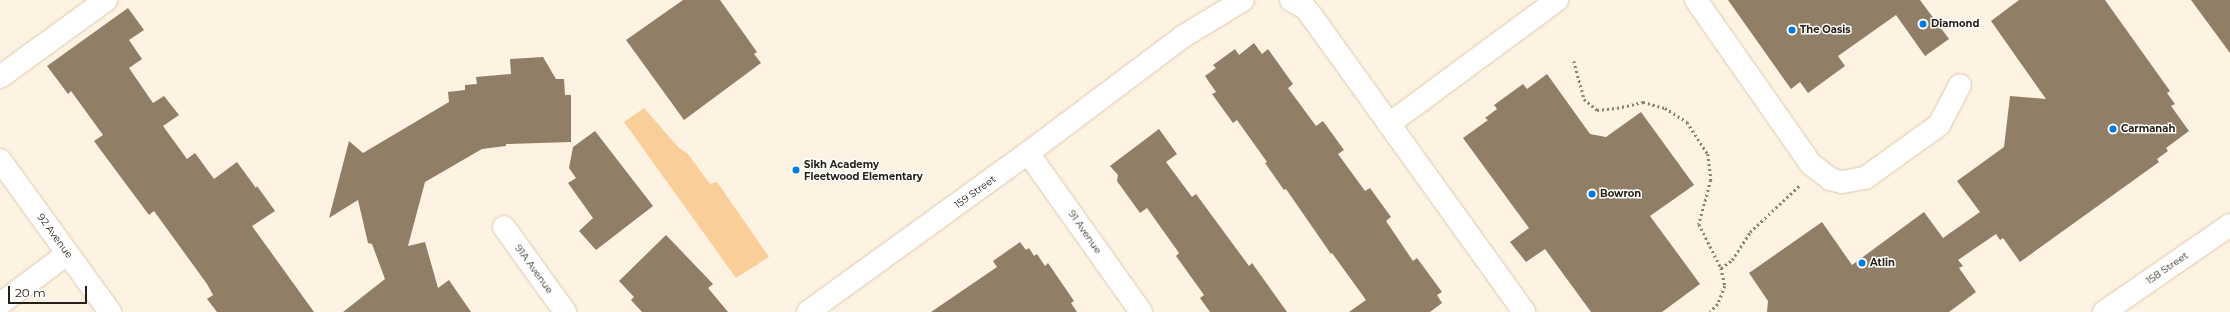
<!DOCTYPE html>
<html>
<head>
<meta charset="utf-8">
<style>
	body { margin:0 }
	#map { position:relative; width:2230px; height:312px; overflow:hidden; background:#fef2e2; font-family:Montserrat,sans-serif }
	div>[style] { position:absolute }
	.green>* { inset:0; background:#face98 }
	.building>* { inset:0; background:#917e66 }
	.path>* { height:2.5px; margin-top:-1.25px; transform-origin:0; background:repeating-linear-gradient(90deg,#897f73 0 2px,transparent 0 5px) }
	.roads { filter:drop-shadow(0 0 1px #ddc8af) drop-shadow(0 0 1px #ddc8af) }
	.minor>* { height:22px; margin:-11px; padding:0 11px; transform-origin:11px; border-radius:11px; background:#fff }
	.dots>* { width:11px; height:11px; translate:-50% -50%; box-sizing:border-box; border:2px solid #fff; border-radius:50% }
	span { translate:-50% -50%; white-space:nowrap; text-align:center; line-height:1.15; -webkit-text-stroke:3px #fff; paint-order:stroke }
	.poi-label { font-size:10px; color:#272016; font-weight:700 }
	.left { translate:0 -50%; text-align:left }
	.street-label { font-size:10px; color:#272016 }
	.scale { position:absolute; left:8px; top:286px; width:79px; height:18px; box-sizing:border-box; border:2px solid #272016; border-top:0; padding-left:5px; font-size:12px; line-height:14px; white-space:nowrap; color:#272016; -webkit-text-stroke:3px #fff; paint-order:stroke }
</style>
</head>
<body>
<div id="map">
	<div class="green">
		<div style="clip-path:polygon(644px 108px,678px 147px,688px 154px,710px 184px,717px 182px,769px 257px,736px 278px,624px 122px)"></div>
	</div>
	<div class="building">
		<div style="clip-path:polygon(683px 0,720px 0,757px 52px,754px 54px,761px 63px,684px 120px,626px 40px)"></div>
		<div style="clip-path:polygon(1728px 0,1920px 0,1949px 39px,1925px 56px,1896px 15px,1838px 56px,1845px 66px,1808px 93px,1800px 82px,1791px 89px)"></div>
		<div style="clip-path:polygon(2019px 0,2105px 0,2170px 91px,2167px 93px,2175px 104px,2171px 106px,2189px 131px,2166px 148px,2168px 151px,2157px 159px,2159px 162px,2020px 262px,2003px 238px,2000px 240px,1996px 234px,1958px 260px,1963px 266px,1959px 268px,1976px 292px,1949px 312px,1767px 312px,1768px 301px,1749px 273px,1822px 222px,1852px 265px,1924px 212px,1943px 238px,1980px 212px,1957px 181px,2004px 147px,2010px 96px,2046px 99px,1991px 21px)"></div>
		<div style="clip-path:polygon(2191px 0,2230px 0,2230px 53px)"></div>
		<div style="clip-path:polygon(128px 8px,144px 30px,129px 40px,142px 59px,129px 68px,153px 103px,164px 96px,179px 115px,163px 126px,187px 159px,195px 153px,214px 179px,237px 162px,256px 188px,257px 186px,275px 211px,252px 226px,314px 312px,217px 312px,207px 299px,213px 295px,207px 284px,154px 211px,149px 215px,111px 164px,94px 141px,103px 135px,71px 91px,68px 94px,47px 66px)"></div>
		<div style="clip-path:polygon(1254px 43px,1262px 54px,1268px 49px,1293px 84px,1288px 88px,1316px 126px,1323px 121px,1344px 150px,1338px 154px,1365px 191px,1370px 188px,1391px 217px,1386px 221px,1413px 261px,1417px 258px,1442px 292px,1437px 295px,1442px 303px,1430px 312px,1349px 312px,1366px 300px,1332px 253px,1331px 254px,1286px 189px,1284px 190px,1265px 163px,1267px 162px,1237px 120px,1233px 123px,1212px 94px,1216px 92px,1205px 76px,1216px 68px,1213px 65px,1235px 49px,1239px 55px)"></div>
		<div style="clip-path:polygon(543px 57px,556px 79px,564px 79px,565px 95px,571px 95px,571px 142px,506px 144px,506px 146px,482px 149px,425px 182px,408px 246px,425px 242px,438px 288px,449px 280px,471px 312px,343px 312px,385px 279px,372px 244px,368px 243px,358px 200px,329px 218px,349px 141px,363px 153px,449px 102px,448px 92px,465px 90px,465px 85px,477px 84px,476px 77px,511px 74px,510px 59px)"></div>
		<div style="clip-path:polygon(1547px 74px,1590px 134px,1606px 137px,1641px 112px,1694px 185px,1650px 216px,1700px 284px,1662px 312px,1591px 312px,1545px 249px,1526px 262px,1510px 242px,1529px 228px,1463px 138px,1488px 120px,1485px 118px,1497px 109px,1494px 105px,1523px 84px,1527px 89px)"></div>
		<div style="clip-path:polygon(1159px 129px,1177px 154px,1166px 162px,1192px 197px,1196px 194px,1249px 266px,1252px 263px,1287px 312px,1210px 312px,1200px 298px,1204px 295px,1176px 256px,1179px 253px,1147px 208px,1140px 213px,1117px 181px,1118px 175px,1110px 166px)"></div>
		<div style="clip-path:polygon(595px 131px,653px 206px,596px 250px,579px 231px,593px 218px,568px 183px,576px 178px,569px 168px,573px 147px)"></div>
		<div style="clip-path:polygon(666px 235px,713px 284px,708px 288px,728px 312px,642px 312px,631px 300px,634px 297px,619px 281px)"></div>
		<div style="clip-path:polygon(1020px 242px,1026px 250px,1029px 248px,1034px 256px,1037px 254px,1045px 266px,1048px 263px,1074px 301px,1071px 303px,1077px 312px,931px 312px,997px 267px,993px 261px)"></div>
	</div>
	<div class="path">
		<div style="left:1574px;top:61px;width:39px;rotate:75deg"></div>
		<div style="left:1584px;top:99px;width:17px;rotate:40deg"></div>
		<div style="left:1597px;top:110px;width:20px;rotate:-6deg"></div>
		<div style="left:1617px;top:108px;width:27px;rotate:-13deg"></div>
		<div style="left:1643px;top:102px;width:23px;rotate:15deg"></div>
		<div style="left:1665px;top:108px;width:26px;rotate:32deg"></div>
		<div style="left:1687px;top:122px;width:38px;rotate:57deg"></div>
		<div style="left:1708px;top:154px;width:26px;rotate:83deg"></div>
		<div style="left:1711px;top:180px;width:46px;rotate:105.3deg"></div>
		<div style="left:1699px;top:224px;width:49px;rotate:63.4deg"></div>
		<div style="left:1721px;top:268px;width:18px;rotate:77deg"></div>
		<div style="left:1725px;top:286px;width:19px;rotate:111deg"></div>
		<div style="left:1718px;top:304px;width:11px;rotate:135deg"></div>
		<div style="left:1721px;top:268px;width:14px;rotate:-36deg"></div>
		<div style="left:1732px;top:260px;width:33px;rotate:-57deg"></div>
		<div style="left:1750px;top:232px;width:69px;rotate:-43.2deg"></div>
	</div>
	<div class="roads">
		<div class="minor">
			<div style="left:1291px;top:0;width:16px;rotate:30deg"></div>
			<div style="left:1305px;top:8px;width:13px;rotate:51deg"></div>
			<div style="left:1313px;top:18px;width:362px;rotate:54.3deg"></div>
			<div style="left:1696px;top:0;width:200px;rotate:55deg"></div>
			<div style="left:1811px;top:164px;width:24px;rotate:38deg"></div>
			<div style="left:1830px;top:179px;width:12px;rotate:14deg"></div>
			<div style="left:1842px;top:182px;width:23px;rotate:-10deg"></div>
			<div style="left:1865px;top:178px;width:91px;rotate:-35.6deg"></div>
			<div style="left:1939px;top:125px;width:45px;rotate:-62.3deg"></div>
			<div style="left:0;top:77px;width:131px;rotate:-36deg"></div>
			<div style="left:1389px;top:124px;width:209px;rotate:-36.4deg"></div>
			<div style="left:1028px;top:153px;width:195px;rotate:54.6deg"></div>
			<div style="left:0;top:160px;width:188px;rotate:54.1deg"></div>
			<div style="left:504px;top:227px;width:105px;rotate:54.3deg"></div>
			<div style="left:0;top:304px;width:84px;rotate:-36.7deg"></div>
			<div style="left:808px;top:312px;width:271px;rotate:-35.9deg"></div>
			<div style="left:1028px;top:153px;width:195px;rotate:-36.9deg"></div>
			<div style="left:1184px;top:36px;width:69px;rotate:-31.4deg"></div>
			<div style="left:2104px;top:312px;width:153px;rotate:-34.6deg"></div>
		</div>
	</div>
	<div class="dots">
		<div style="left:1923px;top:24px;background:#007ae0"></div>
		<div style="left:1792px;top:30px;background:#007ae0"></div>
		<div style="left:2113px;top:129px;background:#007ae0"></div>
		<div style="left:796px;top:170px;background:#007ae0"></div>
		<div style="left:1592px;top:194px;background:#007ae0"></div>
		<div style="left:1862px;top:263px;background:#007ae0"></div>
	</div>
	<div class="poi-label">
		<span class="left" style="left:1931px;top:24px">Diamond</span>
		<span class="left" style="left:1800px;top:30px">The Oasis</span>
		<span class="left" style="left:2121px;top:129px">Carmanah</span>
		<span class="left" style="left:804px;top:170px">Sikh Academy<br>Fleetwood Elementary</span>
		<span class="left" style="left:1600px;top:194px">Bowron</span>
		<span class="left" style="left:1870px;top:263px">Atlin</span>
	</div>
	<div class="street-label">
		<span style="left:975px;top:192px;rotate:-36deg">159 Street</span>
		<span style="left:1085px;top:232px;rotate:55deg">91 Avenue</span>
		<span style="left:55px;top:236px;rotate:54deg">92 Avenue</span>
		<span style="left:2167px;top:268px;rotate:-35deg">158 Street</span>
		<span style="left:534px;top:269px;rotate:54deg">91A Avenue</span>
	</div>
	<div class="scale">20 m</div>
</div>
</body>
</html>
